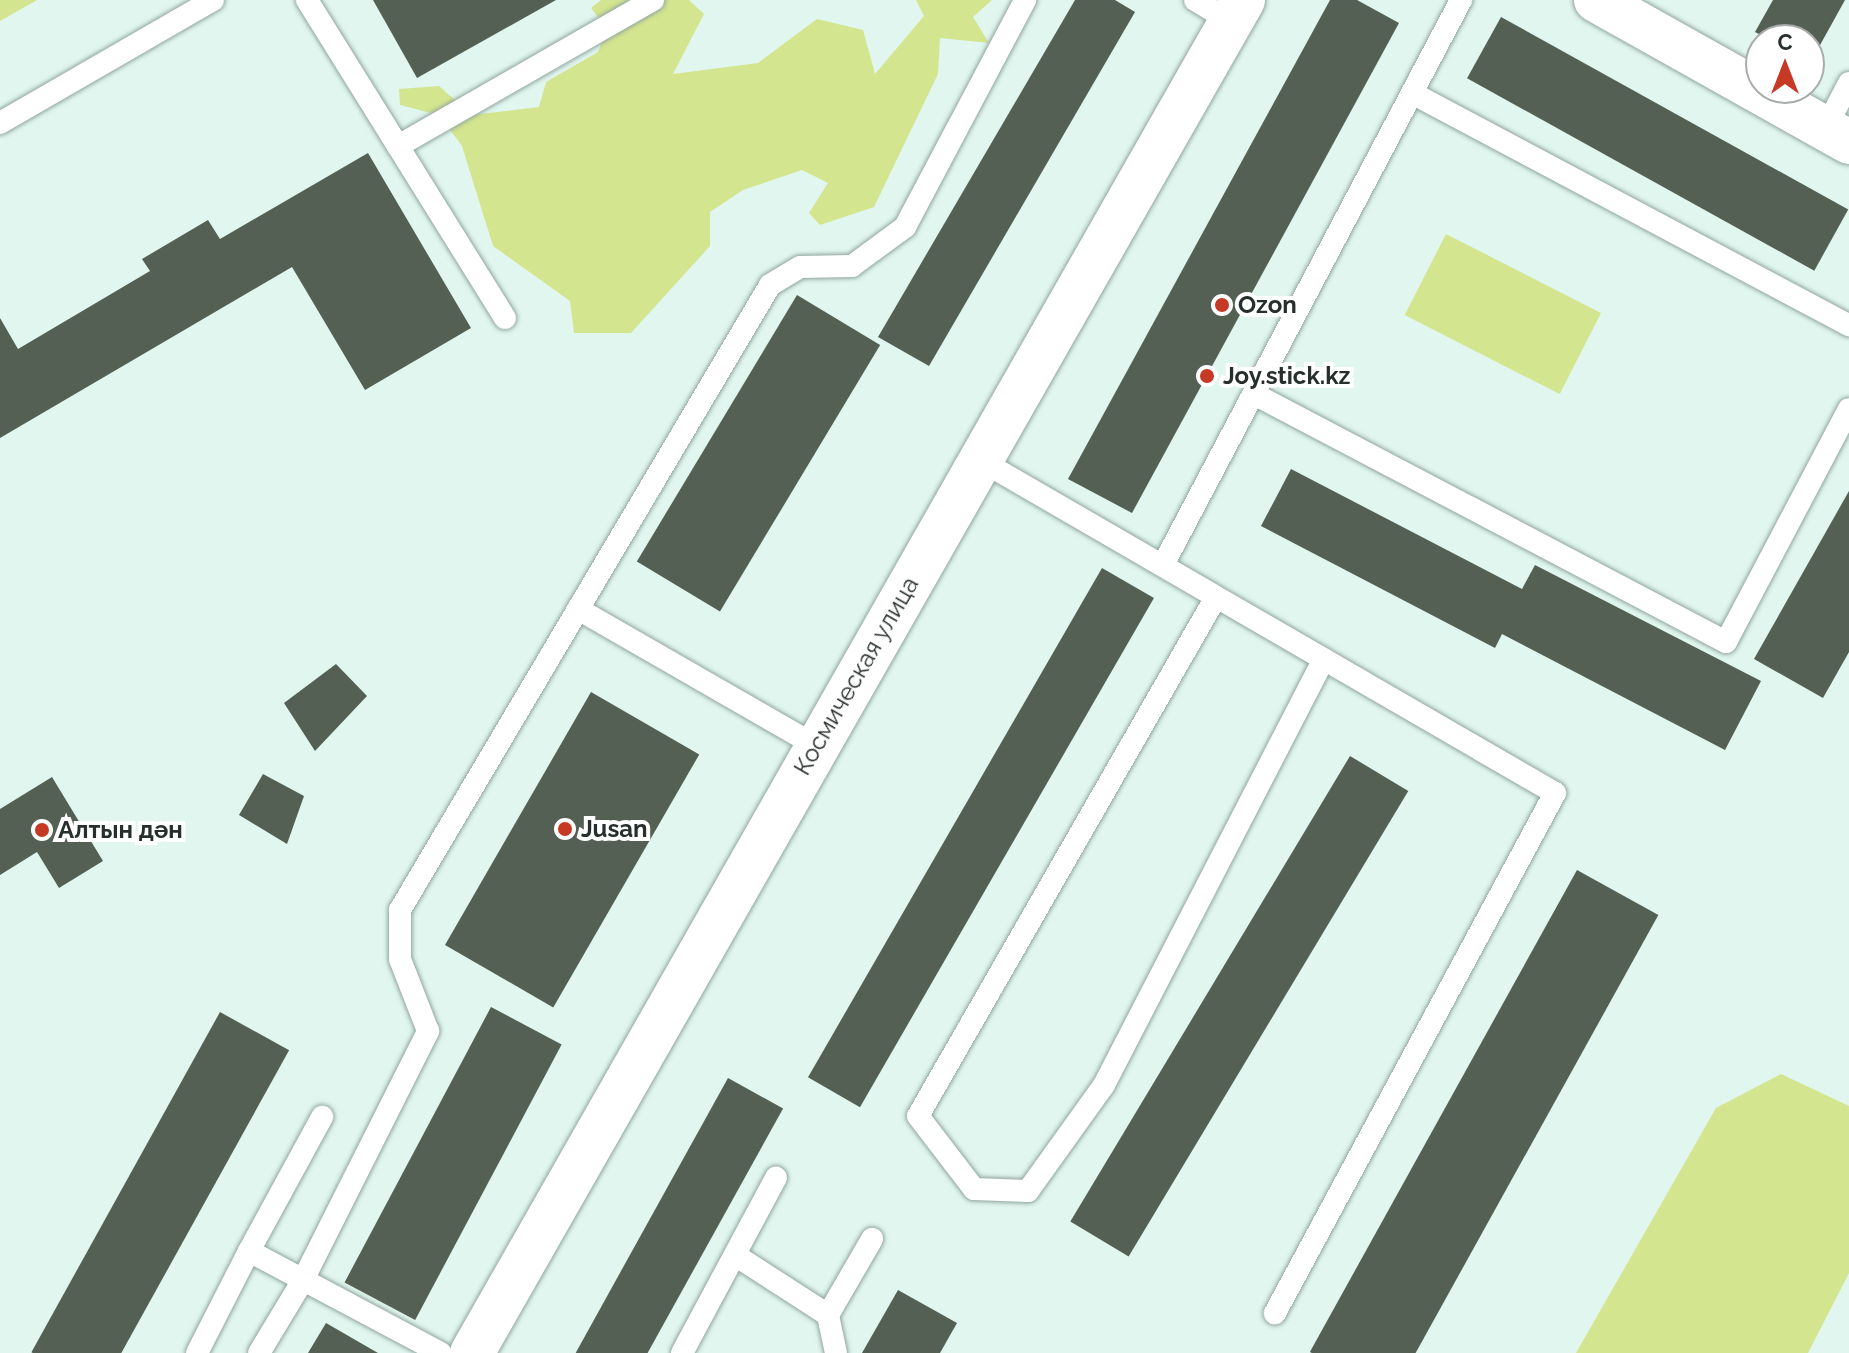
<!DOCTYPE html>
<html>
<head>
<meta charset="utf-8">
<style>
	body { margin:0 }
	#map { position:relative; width:1849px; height:1353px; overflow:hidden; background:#e0f6ef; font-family:Raleway,sans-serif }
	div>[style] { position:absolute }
	.green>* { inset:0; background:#d4e58f; transform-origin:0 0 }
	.building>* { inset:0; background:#546054; transform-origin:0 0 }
	.roads { filter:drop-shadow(0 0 2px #91a59f) drop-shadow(0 0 2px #91a59f) }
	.service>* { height:22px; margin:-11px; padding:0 11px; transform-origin:11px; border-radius:11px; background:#fff }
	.minor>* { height:44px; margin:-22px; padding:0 22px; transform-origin:22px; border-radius:22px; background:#fff }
	.secondary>* { height:44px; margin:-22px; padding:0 22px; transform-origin:22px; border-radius:22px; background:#fff }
	.dots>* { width:22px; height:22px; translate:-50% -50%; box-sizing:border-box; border:4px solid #fff; border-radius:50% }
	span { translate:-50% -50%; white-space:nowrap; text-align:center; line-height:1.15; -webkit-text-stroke:8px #fff; paint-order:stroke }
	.poi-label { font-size:24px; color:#262f2c; font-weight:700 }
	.left { translate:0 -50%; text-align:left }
	.street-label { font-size:24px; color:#262f2c }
	.north { position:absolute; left:1745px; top:24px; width:80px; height:80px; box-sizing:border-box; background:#fff; border:2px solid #a8acab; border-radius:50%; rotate:0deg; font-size:22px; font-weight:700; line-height:32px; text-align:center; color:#262f2c }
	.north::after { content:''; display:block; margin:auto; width:28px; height:36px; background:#c63a25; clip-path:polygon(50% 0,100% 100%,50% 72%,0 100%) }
</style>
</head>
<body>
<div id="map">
	<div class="green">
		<div style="clip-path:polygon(0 0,37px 0,0 21px)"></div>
		<div style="clip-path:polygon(601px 0,689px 0,704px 14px,673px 74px,758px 63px,817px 19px,863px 30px,875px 74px,924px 16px,916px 0,992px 0,973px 17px,989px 43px,940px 38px,938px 74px,874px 207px,820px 225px,809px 213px,828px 183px,802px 170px,743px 190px,710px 212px,710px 246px,631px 333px,574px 333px,570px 301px,493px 246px,462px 146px,439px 115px,400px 105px,399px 89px,439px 86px,472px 115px,539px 107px,546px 82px,598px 52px,607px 29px,591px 8px)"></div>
		<div style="left:1446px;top:234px;width:174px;height:91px;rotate:27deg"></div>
		<div style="clip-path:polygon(1781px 1074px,1849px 1106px,1849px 1273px,1808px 1353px,1576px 1353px,1716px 1108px)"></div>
	</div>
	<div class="building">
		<div style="clip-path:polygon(373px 0,556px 0,417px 78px)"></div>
		<div style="clip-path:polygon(1075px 0,1115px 0,1135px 12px,929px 366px,878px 337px)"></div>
		<div style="clip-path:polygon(1330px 0,1357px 0,1399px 23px,1132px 513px,1068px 479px)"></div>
		<div style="clip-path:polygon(1773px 0,1845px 0,1809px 65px,1809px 40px,1770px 40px,1755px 32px)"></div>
		<div style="left:1501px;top:17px;width:397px;height:70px;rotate:29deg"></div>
		<div style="clip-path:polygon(368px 153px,471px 328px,365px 390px,292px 267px,0 438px,0 318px,18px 349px,150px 271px,142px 259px,208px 220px,220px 239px)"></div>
		<div style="left:797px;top:295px;width:97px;height:311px;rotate:31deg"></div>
		<div style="clip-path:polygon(1291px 469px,1522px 589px,1535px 565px,1761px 681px,1725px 750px,1502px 634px,1495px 648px,1261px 526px)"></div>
		<div style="clip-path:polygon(1849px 491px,1849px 652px,1823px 698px,1754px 659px)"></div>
		<div style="left:1102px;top:568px;width:60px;height:588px;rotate:30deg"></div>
		<div style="clip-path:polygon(336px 664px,367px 696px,315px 751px,284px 703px)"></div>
		<div style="left:591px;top:692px;width:125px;height:292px;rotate:30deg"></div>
		<div style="left:1350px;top:756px;width:68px;height:543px;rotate:31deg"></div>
		<div style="clip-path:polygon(263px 774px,304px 796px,287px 844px,239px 815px)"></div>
		<div style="clip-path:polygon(52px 777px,103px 861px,59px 888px,37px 852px,0 875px,0 809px)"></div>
		<div style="left:1577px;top:870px;width:93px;height:551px;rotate:29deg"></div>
		<div style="left:491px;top:1007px;width:80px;height:312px;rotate:28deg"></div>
		<div style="left:220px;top:1012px;width:79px;height:389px;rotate:29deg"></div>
		<div style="left:728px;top:1078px;width:63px;height:314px;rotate:29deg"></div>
		<div style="clip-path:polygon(898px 1290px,957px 1323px,940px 1353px,862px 1353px)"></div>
		<div style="clip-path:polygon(326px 1323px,378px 1353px,308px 1353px)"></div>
	</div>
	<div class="roads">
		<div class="service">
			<div style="left:307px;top:0;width:172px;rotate:58.1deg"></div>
			<div style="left:1195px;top:0;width:41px;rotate:31deg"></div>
			<div style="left:1412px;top:93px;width:495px;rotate:28deg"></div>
			<div style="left:0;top:123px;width:246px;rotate:-30deg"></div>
			<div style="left:1825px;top:129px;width:52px;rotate:-62.4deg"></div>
			<div style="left:505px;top:318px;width:203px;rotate:-121.9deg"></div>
			<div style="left:398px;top:146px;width:294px;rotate:-29.8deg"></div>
			<div style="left:1254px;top:394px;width:533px;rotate:27.72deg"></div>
			<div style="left:1726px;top:642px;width:263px;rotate:-62.2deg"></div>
			<div style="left:980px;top:460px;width:664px;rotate:30.08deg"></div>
			<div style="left:1555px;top:793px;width:591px;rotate:118.3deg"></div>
			<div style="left:1163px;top:565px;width:639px;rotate:-62.19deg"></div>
			<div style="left:1216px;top:597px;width:598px;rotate:119.86deg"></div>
			<div style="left:918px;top:1116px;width:92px;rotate:52.5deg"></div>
			<div style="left:974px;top:1189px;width:54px;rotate:2.1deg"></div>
			<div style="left:1028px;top:1191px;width:130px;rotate:-54.4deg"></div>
			<div style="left:1104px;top:1085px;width:479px;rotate:-62.7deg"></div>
			<div style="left:578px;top:609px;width:275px;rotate:29.9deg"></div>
			<div style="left:249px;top:1251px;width:153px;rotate:-61.4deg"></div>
			<div style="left:735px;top:1255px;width:111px;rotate:32.8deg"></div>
			<div style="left:197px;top:1353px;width:114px;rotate:-63deg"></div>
			<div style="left:249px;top:1251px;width:217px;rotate:28deg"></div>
			<div style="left:259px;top:1353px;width:85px;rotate:-58.9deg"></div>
			<div style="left:303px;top:1280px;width:279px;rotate:-63.3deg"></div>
			<div style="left:428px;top:1031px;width:77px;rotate:-111.3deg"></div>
			<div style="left:400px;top:959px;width:49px;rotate:-90deg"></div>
			<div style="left:400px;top:910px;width:726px;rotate:-59.37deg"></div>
			<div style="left:770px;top:285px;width:35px;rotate:-31deg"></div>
			<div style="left:800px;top:267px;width:52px;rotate:-1.1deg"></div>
			<div style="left:852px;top:266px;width:66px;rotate:-36.3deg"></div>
			<div style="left:905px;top:227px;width:257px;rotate:-62.1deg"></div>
			<div style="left:682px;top:1353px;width:199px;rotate:-61.8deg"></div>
			<div style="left:836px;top:1353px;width:39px;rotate:-102deg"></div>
			<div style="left:828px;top:1315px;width:88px;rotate:-59.9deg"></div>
		</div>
		<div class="minor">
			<div style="left:1596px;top:0;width:290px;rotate:29.3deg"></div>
		</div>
		<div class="secondary">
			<div style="left:472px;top:1353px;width:1557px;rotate:-60.32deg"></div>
		</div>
	</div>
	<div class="dots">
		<div style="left:1222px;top:305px;background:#c63a25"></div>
		<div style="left:1207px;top:376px;background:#c63a25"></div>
		<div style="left:565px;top:829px;background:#c63a25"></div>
		<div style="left:42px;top:830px;background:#c63a25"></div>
	</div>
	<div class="poi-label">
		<span class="left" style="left:1238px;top:305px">Ozon</span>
		<span class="left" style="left:1223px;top:376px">Joy.stick.kz</span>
		<span class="left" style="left:581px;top:829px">Jusan</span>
		<span class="left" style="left:58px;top:830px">Алтын дән</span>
	</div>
	<div class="street-label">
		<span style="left:856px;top:676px;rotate:-60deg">Космическая улица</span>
	</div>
	<div class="north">С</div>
</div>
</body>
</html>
